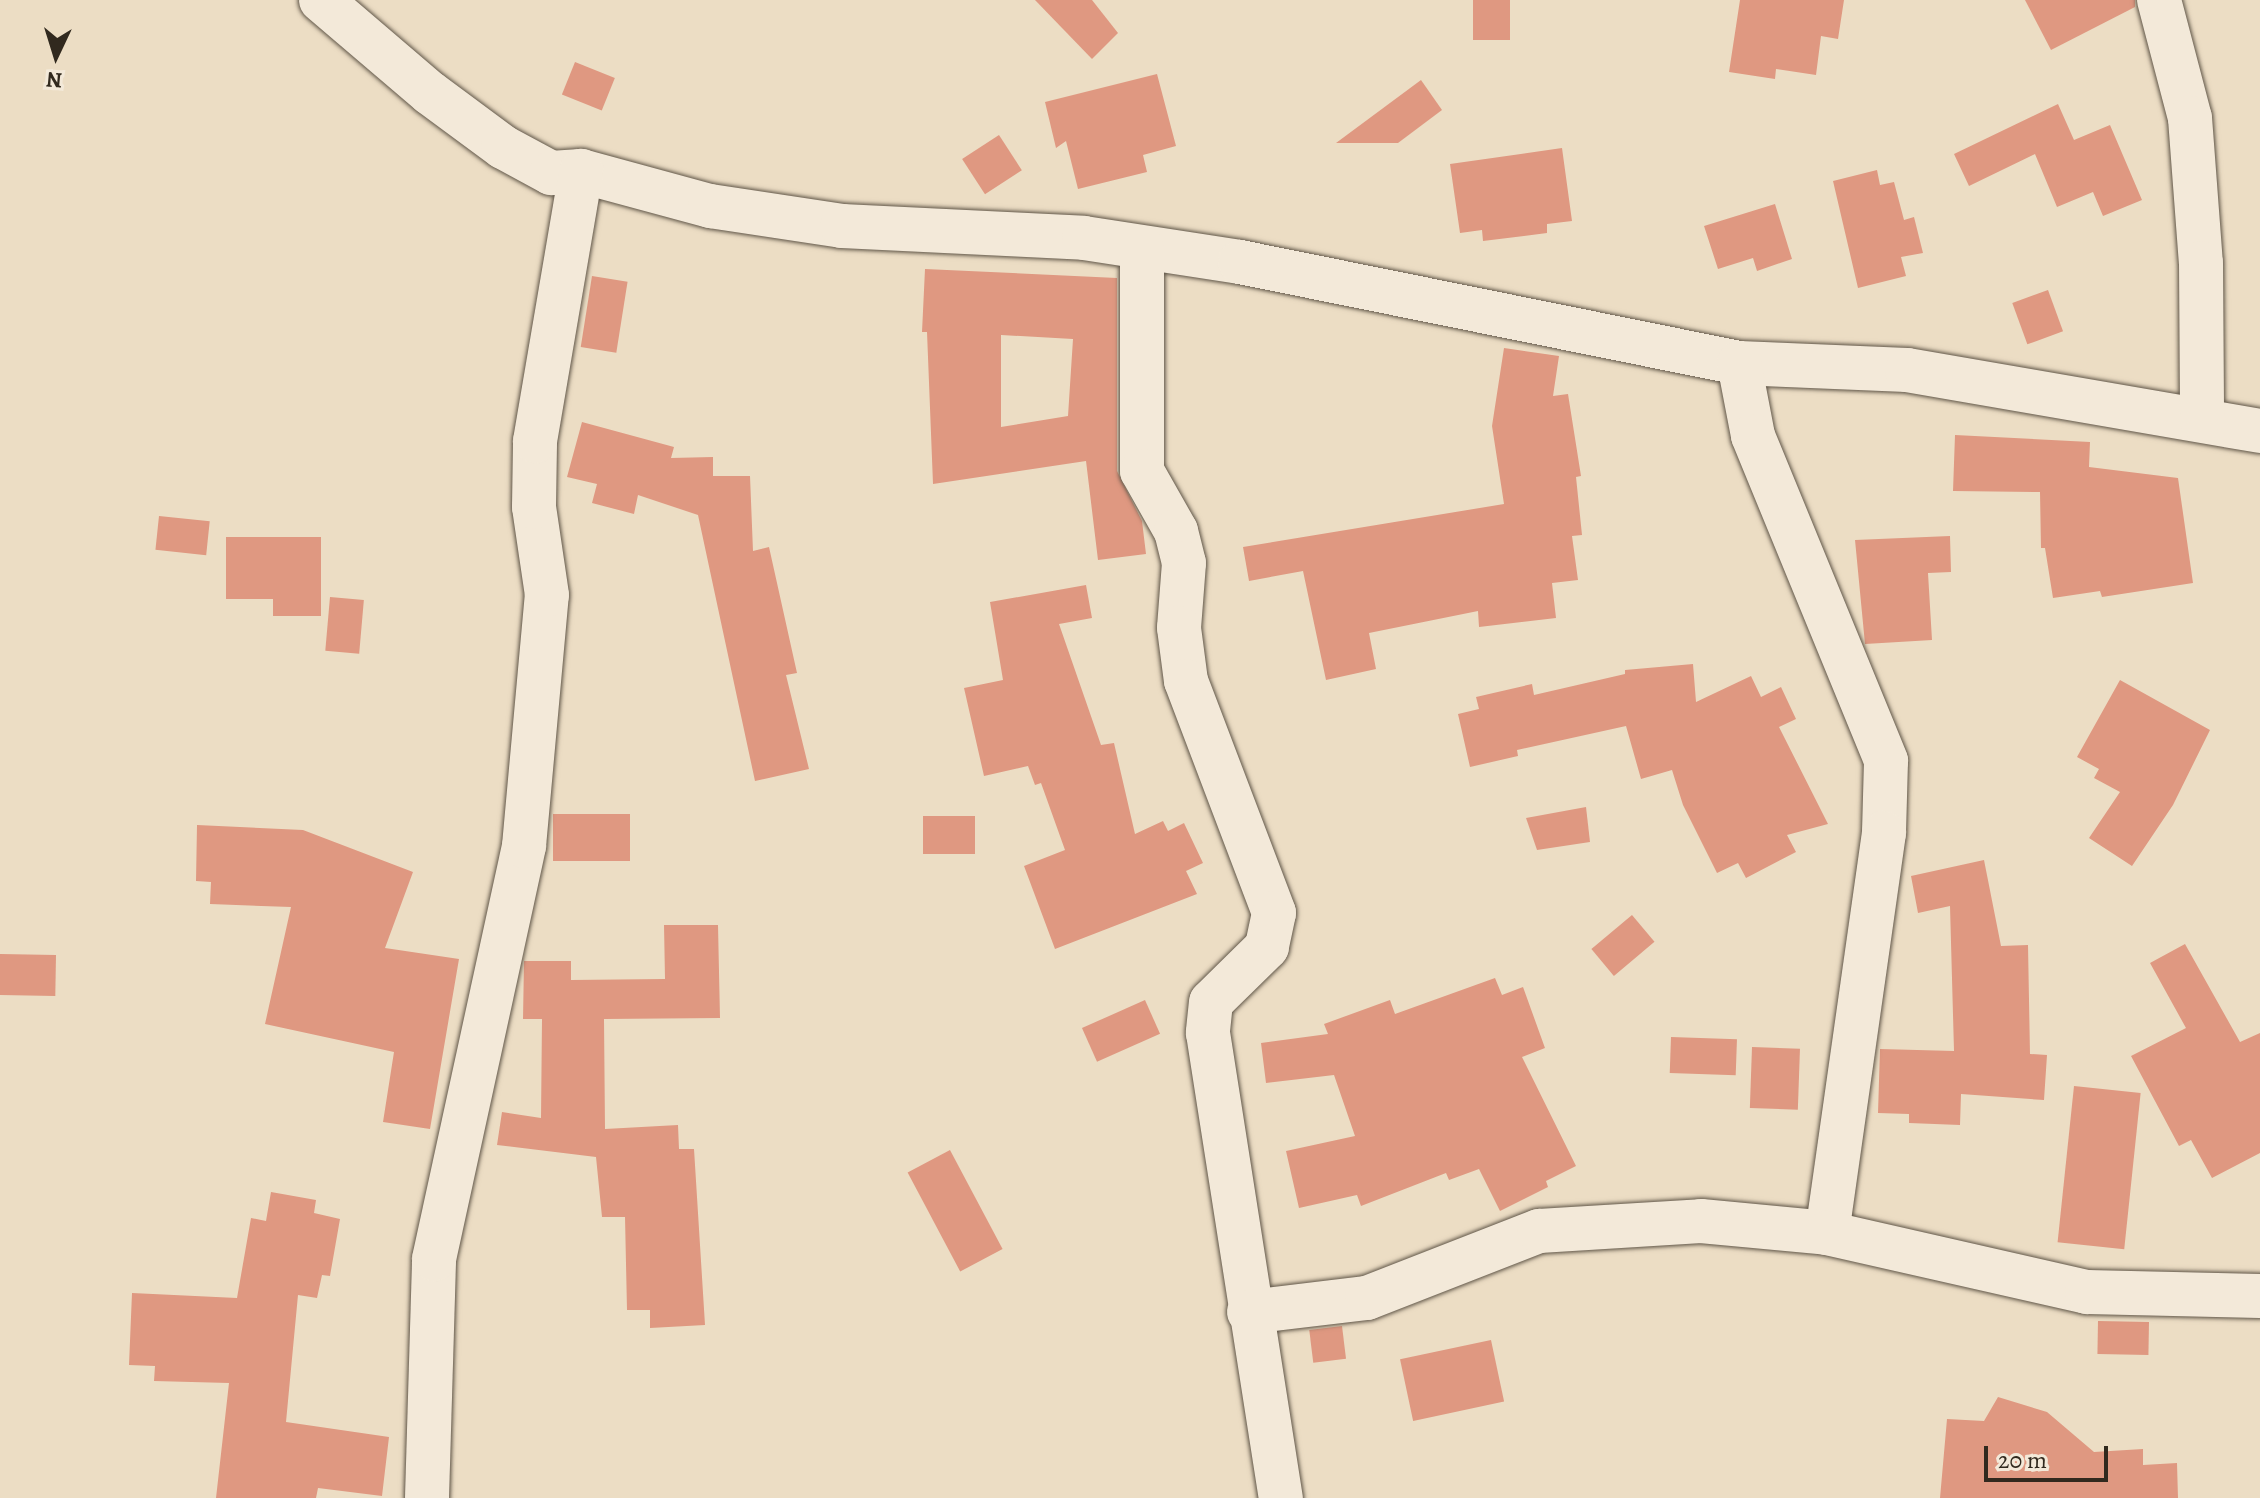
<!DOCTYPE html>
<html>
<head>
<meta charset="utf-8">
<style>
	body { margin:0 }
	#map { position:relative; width:2260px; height:1498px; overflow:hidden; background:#ecddc4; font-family:Alegreya,serif }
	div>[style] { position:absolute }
	.building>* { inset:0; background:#df9881; transform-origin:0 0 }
	.roads { filter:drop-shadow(0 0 2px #605648) drop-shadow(0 0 2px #605648) }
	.minor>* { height:44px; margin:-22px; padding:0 22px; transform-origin:22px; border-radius:22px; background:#f3e9d9 }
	span { translate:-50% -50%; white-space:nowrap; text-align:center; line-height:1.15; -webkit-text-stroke:7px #f3e9d9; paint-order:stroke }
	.north { position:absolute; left:16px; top:16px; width:80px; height:80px; -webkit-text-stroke:6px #f3e9d9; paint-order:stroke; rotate:184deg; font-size:22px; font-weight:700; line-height:32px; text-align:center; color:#31291e }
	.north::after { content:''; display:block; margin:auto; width:28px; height:36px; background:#31291e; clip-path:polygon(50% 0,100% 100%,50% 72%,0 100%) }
	.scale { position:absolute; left:1984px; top:1446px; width:124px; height:36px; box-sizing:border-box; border:4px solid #31291e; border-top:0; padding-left:10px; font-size:24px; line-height:28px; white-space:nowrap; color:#31291e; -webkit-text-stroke:6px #f3e9d9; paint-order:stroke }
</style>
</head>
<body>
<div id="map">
	<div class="building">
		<div style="clip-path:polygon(1035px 0,1092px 0,1118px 33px,1092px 59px)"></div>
		<div style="left:1473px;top:0;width:37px;height:40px"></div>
		<div style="clip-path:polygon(1740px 0,1844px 0,1838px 39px,1821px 36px,1816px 75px,1776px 69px,1775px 79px,1729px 72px)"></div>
		<div style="clip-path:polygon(2025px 0,2135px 0,2135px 7px,2051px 50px)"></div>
		<div style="left:575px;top:62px;width:43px;height:35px;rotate:22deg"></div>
		<div style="clip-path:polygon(1157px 74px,1176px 146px,1143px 155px,1147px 172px,1078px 189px,1066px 141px,1056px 148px,1045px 102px)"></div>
		<div style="clip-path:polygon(1421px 80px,1442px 110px,1398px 143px,1336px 143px)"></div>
		<div style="clip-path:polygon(2058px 104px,2074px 140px,2110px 125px,2142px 200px,2103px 216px,2093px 192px,2057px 207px,2035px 154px,1969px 186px,1954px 154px)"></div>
		<div style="left:999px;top:135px;width:42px;height:44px;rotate:57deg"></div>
		<div style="clip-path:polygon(1562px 148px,1572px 221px,1547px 224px,1547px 233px,1483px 241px,1482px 230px,1460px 233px,1450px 164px)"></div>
		<div style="clip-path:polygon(1877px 170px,1880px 185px,1894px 182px,1904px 220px,1914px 217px,1923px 253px,1901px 257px,1906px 276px,1858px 288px,1833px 181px)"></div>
		<div style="clip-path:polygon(1775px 204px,1792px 259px,1757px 271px,1753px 258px,1718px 269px,1704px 226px)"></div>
		<div style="clip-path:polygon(evenodd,925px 269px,1117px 278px,1117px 471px,1142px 521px,1146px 554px,1098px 560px,1086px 461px,933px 484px,927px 332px,922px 332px,925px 269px,1001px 335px,1073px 339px,1068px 416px,1001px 427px,1001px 335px)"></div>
		<div style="left:592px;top:276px;width:36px;height:72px;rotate:9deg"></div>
		<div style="left:2048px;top:290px;width:44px;height:38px;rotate:70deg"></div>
		<div style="clip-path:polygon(1504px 348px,1559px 356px,1553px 396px,1568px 394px,1581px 476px,1576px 477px,1582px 535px,1572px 536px,1578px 580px,1552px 583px,1556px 618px,1479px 627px,1478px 611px,1369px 633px,1376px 669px,1326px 680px,1303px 571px,1249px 581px,1243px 547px,1504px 504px,1492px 426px)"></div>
		<div style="clip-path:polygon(582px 422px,674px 447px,671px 458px,713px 457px,713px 476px,750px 476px,753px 551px,769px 547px,797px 673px,786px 675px,809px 769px,755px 781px,698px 515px,638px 495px,634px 514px,592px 503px,597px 484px,567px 477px)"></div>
		<div style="clip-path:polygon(1955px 435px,2090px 442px,2089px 467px,2178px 478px,2193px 583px,2102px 597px,2100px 591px,2053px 598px,2045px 548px,2041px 548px,2040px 492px,1953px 491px)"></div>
		<div style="left:159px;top:516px;width:51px;height:34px;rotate:6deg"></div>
		<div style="clip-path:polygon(1950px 536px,1951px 572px,1928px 573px,1932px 640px,1865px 644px,1855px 540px)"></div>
		<div style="clip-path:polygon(226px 537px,321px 537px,321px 616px,273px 616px,273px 599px,226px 599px)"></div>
		<div style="clip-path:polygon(1086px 585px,1092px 618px,1059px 624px,1101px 745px,1114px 743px,1135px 834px,1163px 821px,1168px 831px,1184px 823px,1203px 863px,1186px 871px,1197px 894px,1055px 949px,1024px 866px,1065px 850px,1041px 783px,1035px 785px,1028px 766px,984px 776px,964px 688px,1003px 680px,990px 602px)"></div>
		<div style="left:330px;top:597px;width:34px;height:54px;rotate:5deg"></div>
		<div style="clip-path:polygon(1693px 664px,1696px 702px,1751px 676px,1761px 697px,1781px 687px,1796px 719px,1779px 727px,1828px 824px,1787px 835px,1796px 852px,1746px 878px,1738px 863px,1717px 873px,1683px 805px,1672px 770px,1641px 779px,1626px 726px,1517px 750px,1518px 756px,1470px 767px,1458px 714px,1479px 709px,1476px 697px,1532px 684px,1534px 695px,1625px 674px,1625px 670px)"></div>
		<div style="clip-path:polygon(2120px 680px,2210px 730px,2173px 805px,2132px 866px,2089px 838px,2120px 792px,2094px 778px,2099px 769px,2077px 757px)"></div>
		<div style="clip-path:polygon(1586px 807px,1590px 842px,1537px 850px,1526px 818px)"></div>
		<div style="left:553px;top:814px;width:77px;height:47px"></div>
		<div style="left:975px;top:816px;width:38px;height:52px;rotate:90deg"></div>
		<div style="clip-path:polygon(197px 825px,303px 830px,413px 872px,385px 948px,459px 959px,430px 1129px,383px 1122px,394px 1052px,265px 1024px,291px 907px,210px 904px,211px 882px,196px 881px)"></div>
		<div style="clip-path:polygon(1984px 860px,2001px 946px,2028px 945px,2030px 1054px,2047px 1055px,2044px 1100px,1961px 1094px,1960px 1125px,1909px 1123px,1909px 1114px,1878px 1113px,1880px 1049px,1954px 1051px,1950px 906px,1918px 913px,1911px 876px)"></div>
		<div style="left:1632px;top:915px;width:35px;height:53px;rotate:50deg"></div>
		<div style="clip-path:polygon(664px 925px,718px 925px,720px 1018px,604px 1019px,605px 1129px,678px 1125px,679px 1149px,694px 1149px,705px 1325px,650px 1328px,650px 1310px,627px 1310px,625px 1217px,602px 1217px,596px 1157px,497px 1145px,502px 1112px,541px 1118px,542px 1019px,523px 1019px,524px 961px,571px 961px,571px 980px,665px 979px)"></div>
		<div style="clip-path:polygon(2185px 944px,2240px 1042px,2260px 1033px,2260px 1153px,2212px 1178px,2191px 1140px,2179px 1146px,2131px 1056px,2186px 1028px,2150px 963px)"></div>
		<div style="left:56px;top:955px;width:41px;height:56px;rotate:91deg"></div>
		<div style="clip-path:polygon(1495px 978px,1502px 995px,1523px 987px,1545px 1048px,1522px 1057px,1576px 1166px,1546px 1181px,1548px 1187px,1500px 1211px,1479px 1169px,1449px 1180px,1446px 1173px,1361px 1206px,1357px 1195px,1299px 1208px,1286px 1151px,1355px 1136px,1334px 1075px,1266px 1083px,1261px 1043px,1328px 1034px,1324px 1024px,1390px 1000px,1395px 1014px)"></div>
		<div style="left:1145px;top:1000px;width:37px;height:69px;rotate:66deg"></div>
		<div style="left:1671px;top:1037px;width:66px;height:36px;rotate:2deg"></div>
		<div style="left:1752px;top:1047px;width:48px;height:61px;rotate:2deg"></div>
		<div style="left:2074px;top:1086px;width:67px;height:157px;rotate:6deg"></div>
		<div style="left:950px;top:1150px;width:112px;height:48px;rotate:62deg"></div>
		<div style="clip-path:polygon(271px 1192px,316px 1200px,314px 1213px,340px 1219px,330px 1276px,322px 1275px,317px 1298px,298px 1295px,286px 1422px,389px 1437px,382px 1496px,318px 1488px,316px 1498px,216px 1498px,229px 1383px,154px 1381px,155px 1366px,129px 1365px,132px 1293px,237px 1298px,251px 1218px,266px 1221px)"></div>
		<div style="left:2098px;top:1321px;width:51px;height:33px;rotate:1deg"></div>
		<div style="left:1342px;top:1326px;width:33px;height:33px;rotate:83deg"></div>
		<div style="left:1491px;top:1340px;width:63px;height:93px;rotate:78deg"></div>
		<div style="clip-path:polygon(1998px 1397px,2047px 1412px,2094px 1452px,2143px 1449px,2143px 1465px,2177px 1463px,2178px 1498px,1940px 1498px,1947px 1419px,1984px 1421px)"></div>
	</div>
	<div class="roads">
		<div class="minor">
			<div style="left:321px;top:0;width:143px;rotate:40.5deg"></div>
			<div style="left:430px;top:93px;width:91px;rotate:36.5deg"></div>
			<div style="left:503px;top:147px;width:55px;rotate:28.4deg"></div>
			<div style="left:551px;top:173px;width:30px;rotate:-4deg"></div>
			<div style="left:581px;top:171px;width:134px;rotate:15.2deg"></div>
			<div style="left:710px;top:206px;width:134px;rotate:8.6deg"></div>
			<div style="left:842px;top:226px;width:242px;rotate:2.8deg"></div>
			<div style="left:1084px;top:238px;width:158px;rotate:8.7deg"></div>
			<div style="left:1240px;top:262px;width:509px;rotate:11.44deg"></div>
			<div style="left:1739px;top:363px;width:168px;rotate:2.4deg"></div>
			<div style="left:1907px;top:370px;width:358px;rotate:9.8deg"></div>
			<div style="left:2159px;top:0;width:122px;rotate:75.3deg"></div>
			<div style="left:2190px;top:118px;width:145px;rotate:85.7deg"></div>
			<div style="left:2201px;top:263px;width:157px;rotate:89.6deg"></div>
			<div style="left:1142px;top:248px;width:223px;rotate:90deg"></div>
			<div style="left:1142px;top:471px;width:69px;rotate:60.5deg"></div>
			<div style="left:1176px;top:531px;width:33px;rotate:76deg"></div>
			<div style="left:1184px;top:563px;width:65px;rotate:94.4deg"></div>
			<div style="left:1179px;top:628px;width:53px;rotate:82.5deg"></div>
			<div style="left:1186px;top:681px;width:248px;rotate:69.2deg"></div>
			<div style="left:1274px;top:913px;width:35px;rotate:102deg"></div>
			<div style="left:1267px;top:947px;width:78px;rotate:135.5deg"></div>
			<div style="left:1211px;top:1002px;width:31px;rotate:96deg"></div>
			<div style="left:1208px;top:1033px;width:471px;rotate:81.1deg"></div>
			<div style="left:1739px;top:363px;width:74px;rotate:79.1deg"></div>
			<div style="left:1753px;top:436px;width:351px;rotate:67.7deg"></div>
			<div style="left:1886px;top:761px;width:72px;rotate:91.6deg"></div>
			<div style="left:1884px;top:833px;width:404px;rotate:98.1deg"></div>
			<div style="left:1249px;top:1312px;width:119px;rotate:-6.8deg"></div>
			<div style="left:1367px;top:1298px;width:185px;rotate:-21.3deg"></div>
			<div style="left:1539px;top:1231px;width:162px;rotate:-3.5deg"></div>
			<div style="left:1701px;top:1221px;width:127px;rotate:5.4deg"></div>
			<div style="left:1827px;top:1233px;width:267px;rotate:12.8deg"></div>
			<div style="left:2087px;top:1292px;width:173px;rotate:1.3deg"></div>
			<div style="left:427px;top:1498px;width:239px;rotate:-88.3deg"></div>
			<div style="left:434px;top:1259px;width:423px;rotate:-77.7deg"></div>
			<div style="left:524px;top:846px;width:252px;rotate:-84.8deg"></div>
			<div style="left:547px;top:595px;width:89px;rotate:-98.4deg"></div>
			<div style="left:534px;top:507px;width:66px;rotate:-89.1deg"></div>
			<div style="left:535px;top:441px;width:274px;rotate:-80.3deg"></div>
		</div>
	</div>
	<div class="north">N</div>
	<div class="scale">20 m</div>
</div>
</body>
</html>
